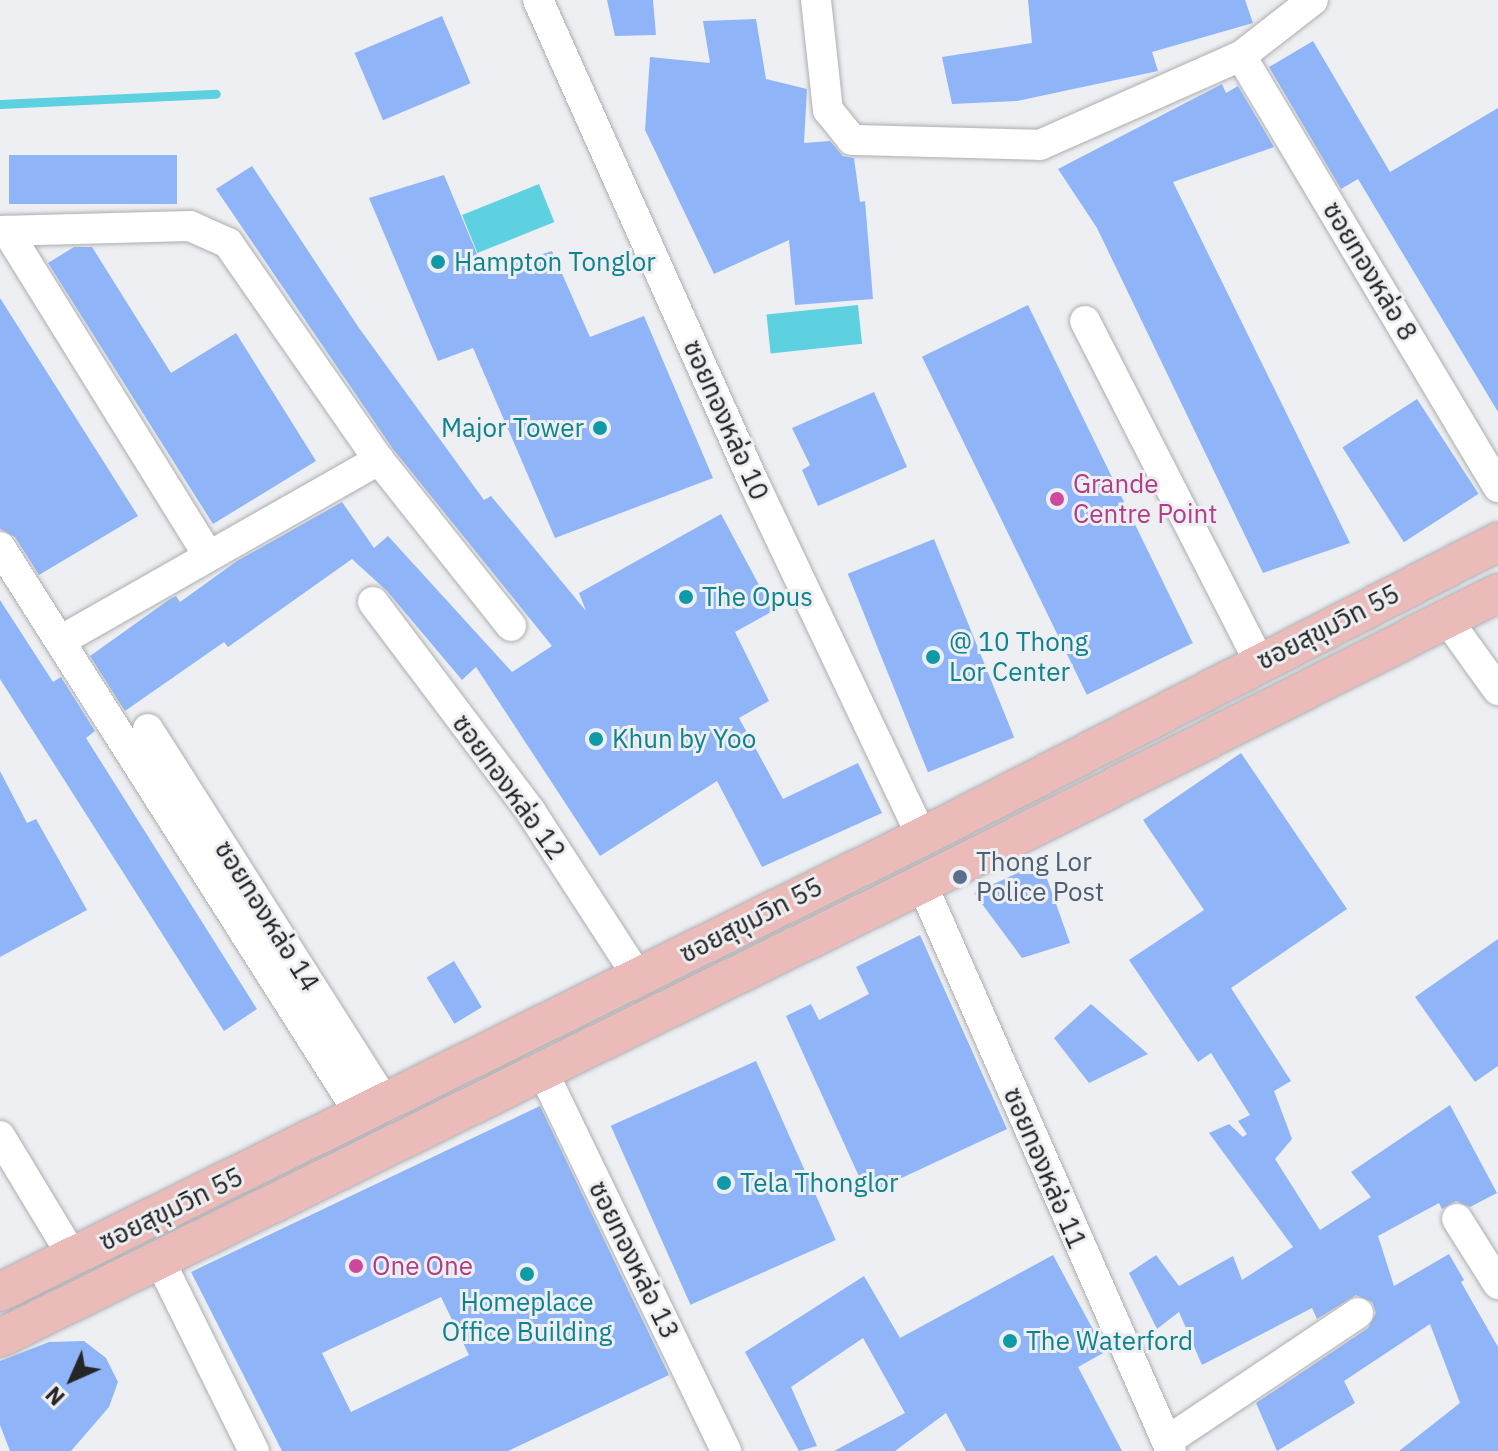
<!DOCTYPE html>
<html>
<head>
<meta charset="utf-8">
<style>
	body { margin:0 }
	#map { position:relative; width:1498px; height:1451px; overflow:hidden; background:#eeeff2; font-family:"IBM Plex Sans","Noto Sans Thai",sans-serif }
	div>[style] { position:absolute }
	.water>* { inset:0; background:#5ed1e0; transform-origin:0 0 }
	.stream>* { height:9px; margin:-4.5px; padding:0 4.5px; transform-origin:4.5px; border-radius:4.5px; background:#5ed1e0 }
	.building>* { inset:0; background:#8fb5f8; transform-origin:0 0 }
	.roads { filter:drop-shadow(0 0 2px #acaeb1) drop-shadow(0 0 2px #acaeb1) }
	.minor>* { height:30px; margin:-15px; padding:0 15px; transform-origin:15px; border-radius:15px; background:#fff }
	.major>* { height:38px; margin:-19px; padding:0 19px; transform-origin:19px; border-radius:19px; background:#eabbb9 }
	.dots>* { width:22px; height:22px; translate:-50% -50%; box-sizing:border-box; border:4px solid #eeeff2; border-radius:50% }
	span { translate:-50% -50%; white-space:nowrap; text-align:center; line-height:1.15; -webkit-text-stroke:6px #eeeff2; paint-order:stroke }
	.culture-label { font-size:26px; color:#0d838f }
	.left { translate:0 -50%; text-align:left }
	.right { translate:-100% -50%; text-align:right }
	.street-label { font-size:26px; color:#252526 }
	.hotel-label { font-size:26px; color:#b23c85 }
	.service-label { font-size:26px; color:#4e5e75 }
	.north { position:absolute; left:32px; top:1339px; width:80px; height:80px; -webkit-text-stroke:6px #eeeff2; paint-order:stroke; rotate:225deg; font-size:22px; font-weight:700; line-height:32px; text-align:center; color:#252526 }
	.north::after { content:''; display:block; margin:auto; width:28px; height:36px; background:#252526; clip-path:polygon(50% 0,100% 100%,50% 72%,0 100%) }
</style>
</head>
<body>
<div id="map">
	<div class="water">
		<div style="left:539px;top:184px;width:41px;height:83px;rotate:68deg"></div>
		<div style="left:858px;top:305px;width:39px;height:92px;rotate:84deg"></div>
	</div>
	<div class="stream">
		<div style="left:0;top:104px;width:216px;rotate:-2.7deg"></div>
	</div>
	<div class="building">
		<div style="clip-path:polygon(607px 0,653px 0,656px 35px,615px 36px)"></div>
		<div style="clip-path:polygon(1028px 0,1245px 0,1253px 23px,1152px 52px,1158px 71px,1017px 101px,952px 104px,942px 57px,1032px 43px)"></div>
		<div style="left:442px;top:16px;width:73px;height:95px;rotate:67deg"></div>
		<div style="clip-path:polygon(756px 19px,766px 79px,807px 89px,804px 143px,830px 141px,843px 156px,854px 158px,860px 202px,865px 201px,873px 299px,795px 305px,789px 240px,714px 274px,645px 130px,650px 57px,710px 63px,703px 21px)"></div>
		<div style="clip-path:polygon(1313px 41px,1390px 172px,1498px 108px,1498px 412px,1358px 179px,1341px 189px,1269px 67px)"></div>
		<div style="clip-path:polygon(1222px 84px,1226px 93px,1238px 86px,1274px 147px,1173px 182px,1350px 543px,1263px 573px,1097px 228px,1058px 169px)"></div>
		<div style="left:9px;top:155px;width:168px;height:49px"></div>
		<div style="clip-path:polygon(252px 166px,359px 328px,484px 500px,491px 496px,586px 611px,579px 593px,721px 514px,773px 611px,735px 632px,769px 701px,739px 718px,783px 799px,858px 763px,882px 813px,762px 867px,717px 781px,600px 856px,476px 667px,462px 680px,387px 591px,352px 559px,228px 647px,224px 642px,125px 711px,90px 656px,170px 599px,176px 596px,180px 602px,237px 561px,342px 502px,374px 548px,388px 536px,512px 672px,552px 646px,393px 449px,216px 189px)"></div>
		<div style="clip-path:polygon(444px 175px,485px 273px,552px 251px,590px 337px,644px 316px,713px 478px,555px 538px,473px 348px,438px 361px,369px 198px)"></div>
		<div style="clip-path:polygon(74px 247px,92px 247px,171px 373px,236px 333px,316px 461px,213px 524px,48px 263px)"></div>
		<div style="clip-path:polygon(0 298px,138px 516px,39px 575px,15px 537px,0 529px)"></div>
		<div style="left:1028px;top:305px;width:376px;height:118px;rotate:64deg"></div>
		<div style="clip-path:polygon(874px 392px,907px 467px,818px 506px,802px 470px,810px 465px,792px 428px)"></div>
		<div style="left:1417px;top:399px;width:113px;height:89px;rotate:57deg"></div>
		<div style="left:934px;top:539px;width:214px;height:93px;rotate:68deg"></div>
		<div style="clip-path:polygon(0 600px,53px 682px,61px 677px,95px 731px,86px 738px,257px 1009px,224px 1031px,0 679px)"></div>
		<div style="clip-path:polygon(1241px 753px,1347px 909px,1231px 988px,1291px 1081px,1274px 1091px,1292px 1139px,1275px 1159px,1320px 1230px,1371px 1197px,1351px 1172px,1450px 1105px,1497px 1193px,1470px 1207px,1456px 1201px,1442px 1209px,1439px 1203px,1378px 1236px,1394px 1286px,1449px 1254px,1464px 1280px,1461px 1282px,1498px 1347px,1498px 1451px,1399px 1451px,1460px 1403px,1430px 1324px,1344px 1381px,1355px 1403px,1277px 1451px,1256px 1403px,1368px 1328px,1376px 1313px,1372px 1302px,1356px 1295px,1317px 1319px,1312px 1308px,1202px 1365px,1179px 1312px,1157px 1329px,1129px 1273px,1156px 1255px,1179px 1286px,1233px 1256px,1242px 1280px,1293px 1247px,1209px 1133px,1229px 1124px,1243px 1137px,1247px 1134px,1238px 1121px,1250px 1115px,1211px 1053px,1198px 1062px,1129px 960px,1204px 910px,1143px 820px)"></div>
		<div style="clip-path:polygon(0 771px,27px 823px,36px 819px,87px 910px,0 957px)"></div>
		<div style="clip-path:polygon(1041px 862px,1070px 943px,1022px 958px,974px 893px)"></div>
		<div style="clip-path:polygon(920px 935px,1007px 1129px,867px 1194px,786px 1016px,811px 1004px,819px 1020px,869px 994px,856px 967px)"></div>
		<div style="clip-path:polygon(1498px 939px,1498px 1066px,1475px 1082px,1415px 997px)"></div>
		<div style="left:454px;top:961px;width:54px;height:32px;rotate:59deg"></div>
		<div style="clip-path:polygon(1091px 1004px,1148px 1054px,1089px 1083px,1054px 1038px)"></div>
		<div style="left:756px;top:1061px;width:196px;height:159px;rotate:66deg"></div>
		<div style="clip-path:polygon(evenodd,540px 1106px,669px 1375px,508px 1451px,282px 1451px,191px 1272px,540px 1106px,441px 1297px,469px 1355px,351px 1412px,322px 1353px,441px 1297px)"></div>
		<div style="clip-path:polygon(1053px 1255px,1105px 1352px,1078px 1367px,1122px 1451px,966px 1451px,946px 1413px,895px 1451px,834px 1451px,905px 1413px,863px 1338px,791px 1387px,817px 1446px,799px 1451px,745px 1352px,864px 1276px,900px 1338px)"></div>
		<div style="clip-path:polygon(84px 1341px,106px 1358px,118px 1382px,109px 1407px,71px 1451px,10px 1451px,0 1425px,0 1361px,49px 1342px)"></div>
	</div>
	<div class="roads">
		<div class="minor">
			<div style="left:538px;top:0;width:529px;rotate:65.91deg"></div>
			<div style="left:754px;top:483px;width:392px;rotate:64.6deg"></div>
			<div style="left:816px;top:0;width:111px;rotate:83.8deg"></div>
			<div style="left:828px;top:110px;width:38px;rotate:51deg"></div>
			<div style="left:852px;top:140px;width:188px;rotate:1.5deg"></div>
			<div style="left:1040px;top:145px;width:220px;rotate:-23.9deg"></div>
			<div style="left:1241px;top:56px;width:91px;rotate:-37.9deg"></div>
			<div style="left:1241px;top:56px;width:502px;rotate:59.19deg"></div>
			<div style="left:0;top:231px;width:190px;rotate:-1.5deg"></div>
			<div style="left:190px;top:226px;width:42px;rotate:24.1deg"></div>
			<div style="left:228px;top:243px;width:264px;rotate:55.2deg"></div>
			<div style="left:379px;top:460px;width:212px;rotate:51.5deg"></div>
			<div style="left:7px;top:231px;width:380px;rotate:58.2deg"></div>
			<div style="left:1085px;top:321px;width:382px;rotate:62.9deg"></div>
			<div style="left:0;top:547px;width:674px;rotate:57.61deg"></div>
			<div style="left:373px;top:602px;width:263px;rotate:53deg"></div>
			<div style="left:531px;top:812px;width:197px;rotate:57deg"></div>
			<div style="left:1446px;top:618px;width:89px;rotate:54.2deg"></div>
			<div style="left:60px;top:641px;width:367px;rotate:-29.6deg"></div>
			<div style="left:148px;top:729px;width:444px;rotate:57.6deg"></div>
			<div style="left:922px;top:884px;width:619px;rotate:66.29deg"></div>
			<div style="left:542px;top:1070px;width:423px;rotate:64.2deg"></div>
			<div style="left:0;top:1136px;width:141px;rotate:58.9deg"></div>
			<div style="left:1457px;top:1219px;width:77px;rotate:57.8deg"></div>
			<div style="left:159px;top:1259px;width:214px;rotate:63.7deg"></div>
			<div style="left:1167px;top:1441px;width:230px;rotate:-33.8deg"></div>
		</div>
		<div class="major">
			<div style="left:0;top:1292px;width:1028px;rotate:-26.27deg"></div>
			<div style="left:922px;top:837px;width:647px;rotate:-27.12deg"></div>
			<div style="left:0;top:1338px;width:1028px;rotate:-26.22deg"></div>
			<div style="left:922px;top:884px;width:645px;rotate:-26.8deg"></div>
		</div>
	</div>
	<div class="dots">
		<div style="left:438px;top:262px;background:#0f9aa8"></div>
		<div style="left:600px;top:428px;background:#0f9aa8"></div>
		<div style="left:1057px;top:499px;background:#d1479c"></div>
		<div style="left:686px;top:597px;background:#0f9aa8"></div>
		<div style="left:933px;top:657px;background:#0f9aa8"></div>
		<div style="left:596px;top:739px;background:#0f9aa8"></div>
		<div style="left:960px;top:877px;background:#5c6f8a"></div>
		<div style="left:724px;top:1183px;background:#0f9aa8"></div>
		<div style="left:356px;top:1266px;background:#d1479c"></div>
		<div style="left:527px;top:1274px;background:#0f9aa8"></div>
		<div style="left:1010px;top:1341px;background:#0f9aa8"></div>
	</div>
	<div class="culture-label">
		<span class="left" style="left:454px;top:262px">Hampton Tonglor</span>
		<span class="right" style="left:584px;top:428px">Major Tower</span>
		<span class="left" style="left:702px;top:597px">The Opus</span>
		<span class="left" style="left:949px;top:657px">@ 10 Thong<br>Lor Center</span>
		<span class="left" style="left:612px;top:739px">Khun by Yoo</span>
		<span class="left" style="left:740px;top:1183px">Tela Thonglor</span>
		<span style="left:527px;top:1317px">Homeplace<br>Office Building</span>
		<span class="left" style="left:1026px;top:1341px">The Waterford</span>
	</div>
	<div class="street-label">
		<span style="left:1370px;top:271px;rotate:59deg">ซอยทองหล่อ 8</span>
		<span style="left:726px;top:420px;rotate:66deg">ซอยทองหล่อ 10</span>
		<span style="left:1328px;top:627px;rotate:-27deg">ซอยสุขุมวิท 55</span>
		<span style="left:509px;top:787px;rotate:54deg">ซอยทองหล่อ 12</span>
		<span style="left:267px;top:916px;rotate:58deg">ซอยทองหล่อ 14</span>
		<span style="left:751px;top:920px;rotate:-27deg">ซอยสุขุมวิท 55</span>
		<span style="left:1045px;top:1168px;rotate:67deg">ซอยทองหล่อ 11</span>
		<span style="left:171px;top:1209px;rotate:-26deg">ซอยสุขุมวิท 55</span>
		<span style="left:634px;top:1260px;rotate:64deg">ซอยทองหล่อ 13</span>
	</div>
	<div class="hotel-label">
		<span class="left" style="left:1073px;top:499px">Grande<br>Centre Point</span>
		<span class="left" style="left:372px;top:1266px">One One</span>
	</div>
	<div class="service-label">
		<span class="left" style="left:976px;top:877px">Thong Lor<br>Police Post</span>
	</div>
	<div class="north">N</div>
</div>
</body>
</html>
